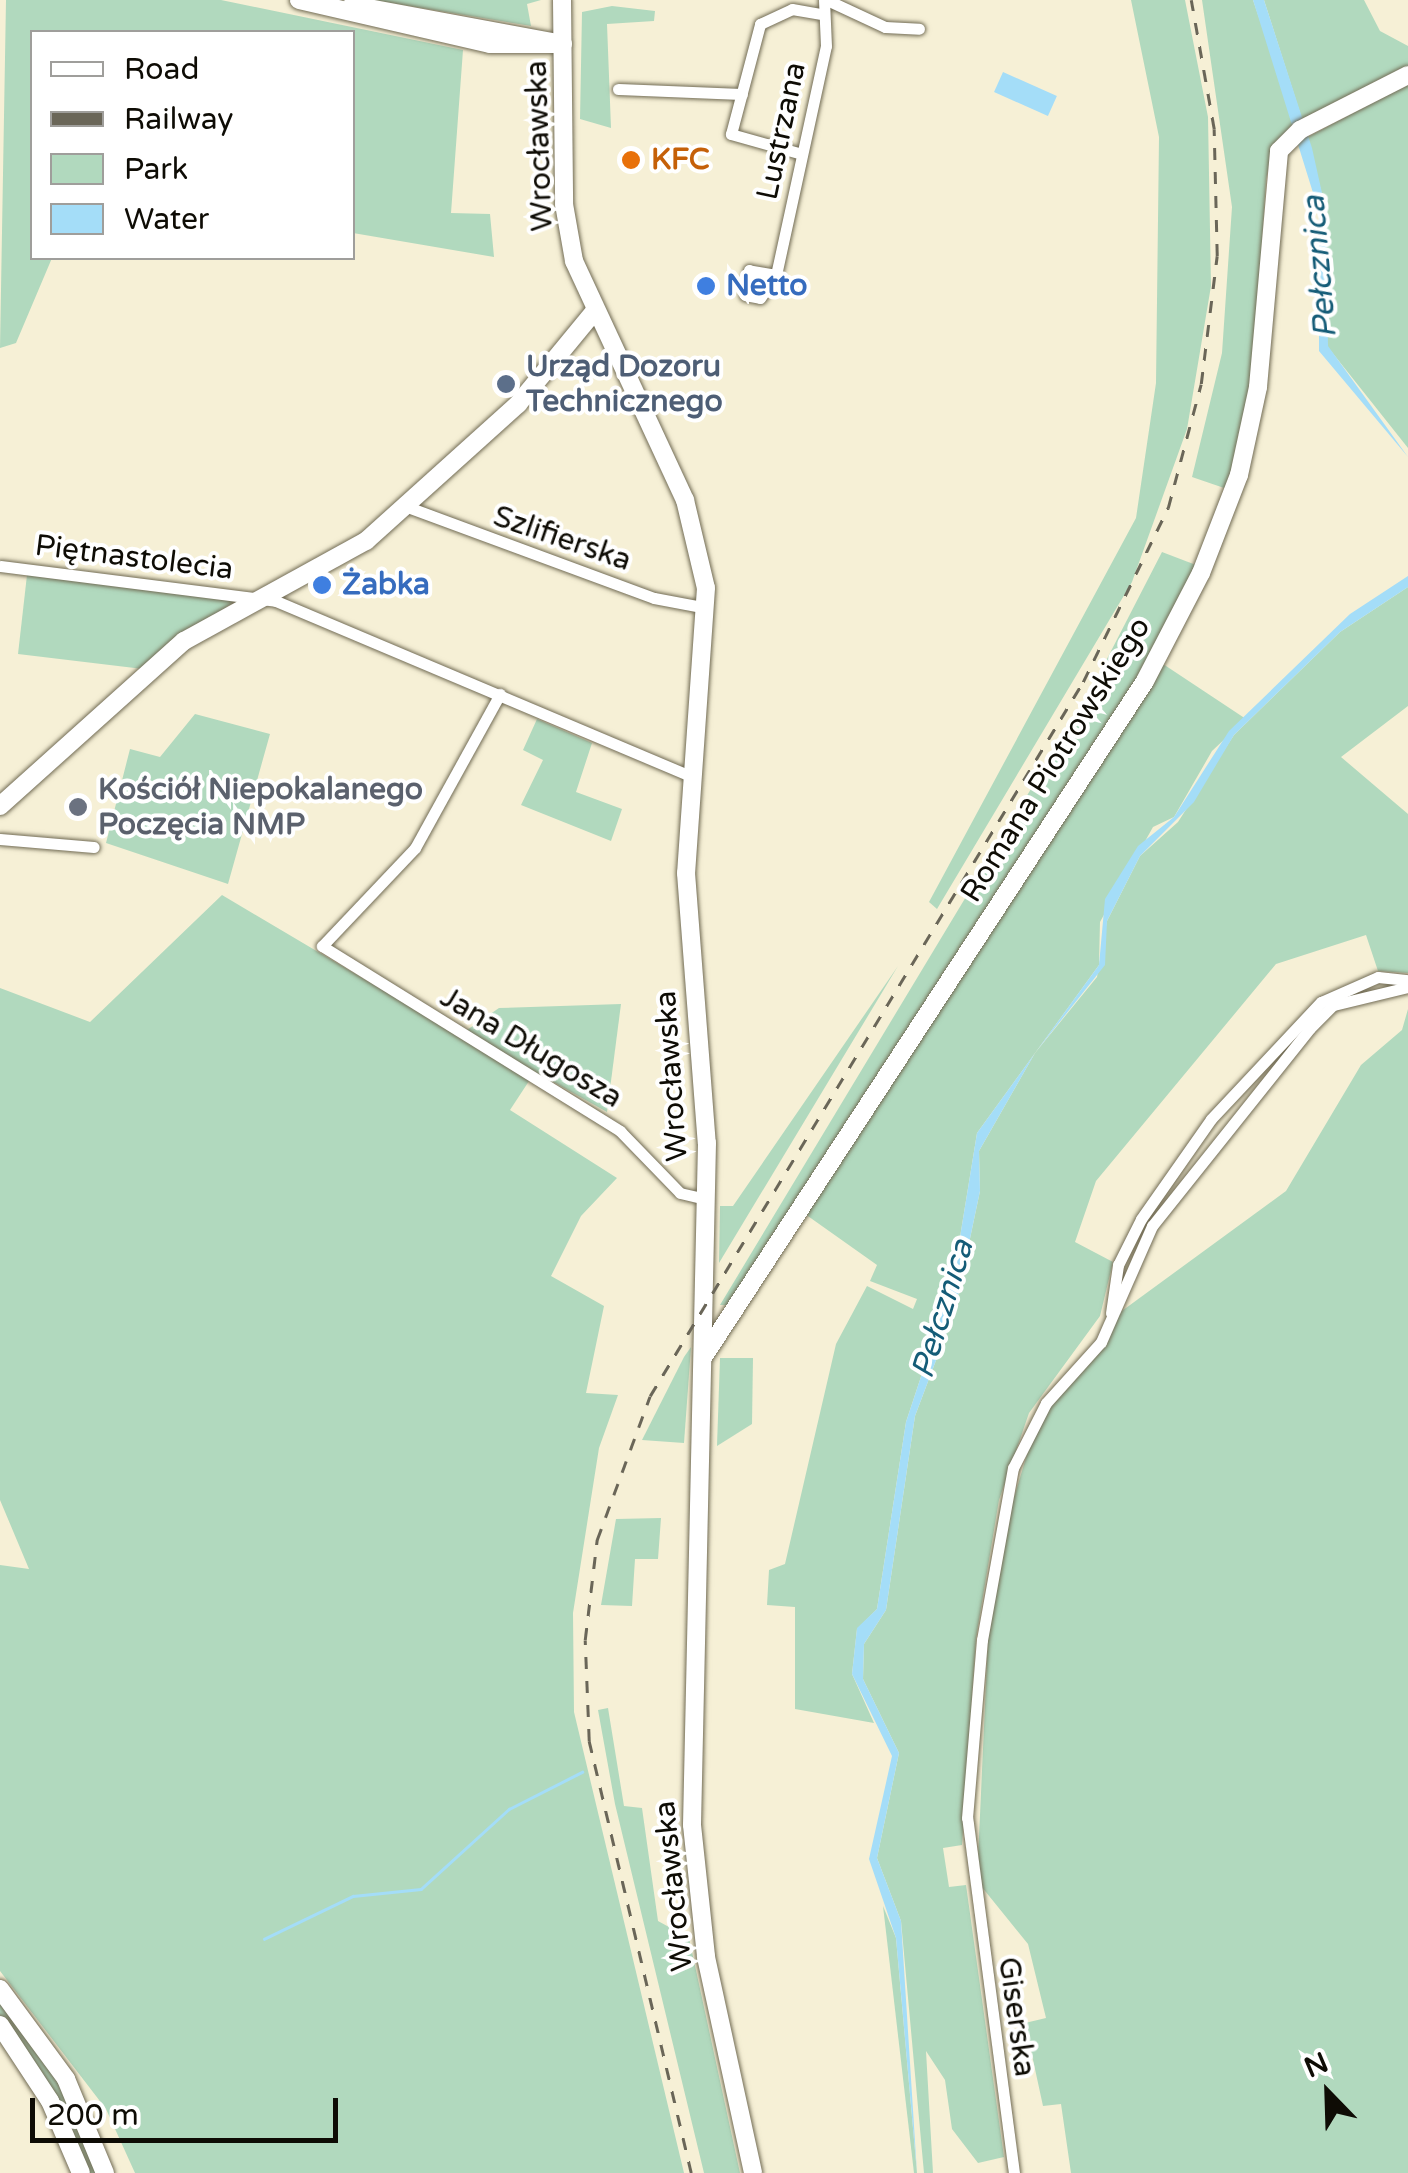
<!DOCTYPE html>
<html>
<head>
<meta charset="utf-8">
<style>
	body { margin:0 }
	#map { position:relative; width:1408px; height:2173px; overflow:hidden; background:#f6f0d6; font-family:"Varela Round",sans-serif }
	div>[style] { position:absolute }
	.green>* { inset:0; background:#b1d9be }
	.water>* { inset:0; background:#a4ddf8; transform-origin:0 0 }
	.stream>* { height:2.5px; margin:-1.25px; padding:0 1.25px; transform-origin:1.25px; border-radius:1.25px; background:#a4ddf8 }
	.roads { filter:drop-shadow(0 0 2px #716b54) drop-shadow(0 0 2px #716b54) }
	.street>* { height:11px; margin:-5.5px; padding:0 5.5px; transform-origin:5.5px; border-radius:5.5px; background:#fff }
	.secondary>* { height:18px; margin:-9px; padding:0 9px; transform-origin:9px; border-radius:9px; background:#fff }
	.primary>* { height:18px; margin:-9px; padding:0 9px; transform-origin:9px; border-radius:9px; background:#fff }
	.rail>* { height:2.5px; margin-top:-1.25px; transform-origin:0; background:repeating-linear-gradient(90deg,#6a6658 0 12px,transparent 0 24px) }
	.dots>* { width:28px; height:28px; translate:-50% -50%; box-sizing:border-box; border:5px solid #fff; border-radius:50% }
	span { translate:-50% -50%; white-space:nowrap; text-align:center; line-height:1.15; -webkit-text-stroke:8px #fff; paint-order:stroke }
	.street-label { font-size:30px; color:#0e0c05 }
	.food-label { font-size:30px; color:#c56008; font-weight:700 }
	.left { translate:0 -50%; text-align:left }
	.shop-label { font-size:30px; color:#366cbe; font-weight:700 }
	.service-label { font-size:30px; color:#4e5e75; font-weight:700 }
	.worship-label { font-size:30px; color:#5b616d; font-weight:700 }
	.water-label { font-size:32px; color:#155c77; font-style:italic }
	.legend { position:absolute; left:30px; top:30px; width:325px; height:230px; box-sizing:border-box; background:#fff; border:2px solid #9f9e9b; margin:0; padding:12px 18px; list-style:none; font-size:30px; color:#0e0c05 }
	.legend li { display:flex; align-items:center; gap:20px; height:50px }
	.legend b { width:50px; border:2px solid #9f9e9b }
	.north { position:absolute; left:1278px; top:2043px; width:100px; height:100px; -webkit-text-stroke:8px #fff; paint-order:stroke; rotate:337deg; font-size:28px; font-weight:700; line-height:40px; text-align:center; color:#0e0c05 }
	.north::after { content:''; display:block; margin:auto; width:35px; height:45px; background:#0e0c05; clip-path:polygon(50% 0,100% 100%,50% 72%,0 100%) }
	.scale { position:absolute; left:30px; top:2098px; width:308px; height:45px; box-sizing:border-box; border:5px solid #0e0c05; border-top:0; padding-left:12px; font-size:30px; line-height:35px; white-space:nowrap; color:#0e0c05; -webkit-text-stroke:8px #fff; paint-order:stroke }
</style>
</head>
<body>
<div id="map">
	<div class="green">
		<div style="clip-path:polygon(6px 0,221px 0,463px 50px,451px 213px,490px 214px,494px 257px,353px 233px,352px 32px,32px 32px,32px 258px,52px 258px,16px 343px,0 348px)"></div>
		<div style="clip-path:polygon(373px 0,541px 0,527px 4px,531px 26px)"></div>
		<div style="clip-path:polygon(1131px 0,1185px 0,1208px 117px,1211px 286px,1187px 429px,1132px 582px,937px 909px,929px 902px,1136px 518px,1156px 383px,1159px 137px)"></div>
		<div style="clip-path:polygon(1202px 0,1253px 0,1295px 124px,1273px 148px,1266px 179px,1253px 386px,1227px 489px,1192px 477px,1222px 353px,1232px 207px)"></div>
		<div style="clip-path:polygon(1264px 0,1364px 0,1380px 31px,1408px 46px,1408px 66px,1302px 119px)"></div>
		<div style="clip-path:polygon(612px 6px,655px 11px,654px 21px,607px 24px,611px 128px,580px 119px,582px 12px)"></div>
		<div style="clip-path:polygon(1408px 84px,1408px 448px,1327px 346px,1326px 211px,1308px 137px)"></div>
		<div style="clip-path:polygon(1162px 552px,1196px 565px,1140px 677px,731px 1305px,720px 1305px,1093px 686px)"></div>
		<div style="clip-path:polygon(27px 575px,236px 600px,143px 669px,18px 654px)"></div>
		<div style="clip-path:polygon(1408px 587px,1408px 706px,1341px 757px,1408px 814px,1408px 973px,1378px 971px,1366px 935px,1276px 964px,1096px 1181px,1075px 1242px,1113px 1262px,1100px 1316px,1029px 1413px,999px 1500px,976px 1638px,962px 1845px,943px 1848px,949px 1887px,966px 1885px,1004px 2157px,978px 2163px,952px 2129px,945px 2080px,926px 2051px,933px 2173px,924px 2173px,901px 1921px,877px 1858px,899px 1753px,863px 1679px,864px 1644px,886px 1610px,915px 1416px,955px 1310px,980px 1191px,979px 1151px,1035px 1053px,1097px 977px,1107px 921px,1140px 856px,1178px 822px,1234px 735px,1340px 632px)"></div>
		<div style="clip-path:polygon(1163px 664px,1246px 719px,1212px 751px,1174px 817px,1153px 827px,1100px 922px,1099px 965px,977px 1133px,953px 1280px,906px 1422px,877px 1609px,857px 1629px,852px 1674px,874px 1723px,795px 1709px,795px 1607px,767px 1605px,769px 1570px,785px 1564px,836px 1344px,867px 1286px,913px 1309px,917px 1299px,870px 1281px,877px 1265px,805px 1214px)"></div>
		<div style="clip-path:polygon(195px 714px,270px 734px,228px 884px,106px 843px,130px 749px,160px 757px)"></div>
		<div style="clip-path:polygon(537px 719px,592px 743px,576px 792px,622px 809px,611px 841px,521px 805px,543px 760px,523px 750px)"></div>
		<div style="clip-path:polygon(222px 895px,531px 1078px,510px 1110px,617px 1178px,581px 1216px,551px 1276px,604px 1306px,586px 1393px,618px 1395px,599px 1448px,573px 1613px,574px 1712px,684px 2173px,135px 2173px,106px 2109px,0 1971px,0 1565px,29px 1569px,0 1500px,0 988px,90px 1022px)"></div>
		<div style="clip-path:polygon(898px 966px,719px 1263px,720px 1206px,733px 1206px)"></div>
		<div style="clip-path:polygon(621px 1004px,607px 1112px,464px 1032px,499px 1008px)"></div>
		<div style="clip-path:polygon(1408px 1009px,1408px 2173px,1071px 2173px,1061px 2104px,1043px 2106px,1025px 2023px,1046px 2018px,1028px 1944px,977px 1881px,988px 1639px,1013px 1501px,1038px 1418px,1115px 1316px,1286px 1191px,1361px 1065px,1402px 1030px)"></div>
		<div style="clip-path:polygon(691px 1347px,684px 1443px,642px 1440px,684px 1357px)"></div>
		<div style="clip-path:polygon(720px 1358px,753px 1358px,752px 1424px,717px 1446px)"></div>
		<div style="clip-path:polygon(661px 1518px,658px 1559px,635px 1559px,632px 1606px,601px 1605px,616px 1519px)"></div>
		<div style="clip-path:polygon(608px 1708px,624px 1806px,642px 1808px,658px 1921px,689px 1938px,740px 2173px,704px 2173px,615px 1804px,598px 1710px)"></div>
		<div style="clip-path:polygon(883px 1906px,896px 1938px,917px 2173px,914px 2173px)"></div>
		<div style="clip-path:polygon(0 1999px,63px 2089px,98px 2173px,89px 2173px,54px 2092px,0 2015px)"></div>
	</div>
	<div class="water">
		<div style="clip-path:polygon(1253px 0,1264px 0,1312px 148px,1326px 211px,1328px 346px,1408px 457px,1319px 351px,1319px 212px)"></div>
		<div style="left:1003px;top:72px;width:59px;height:22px;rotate:24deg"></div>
		<div style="clip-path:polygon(1408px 576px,1408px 587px,1340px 632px,1234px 735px,1194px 802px,1140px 856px,1107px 921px,1105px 965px,1035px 1053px,979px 1151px,980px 1191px,955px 1310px,915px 1416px,886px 1610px,864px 1644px,863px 1679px,899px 1753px,877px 1858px,901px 1921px,917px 2173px,896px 1938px,869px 1859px,892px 1756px,852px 1674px,857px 1628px,877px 1609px,906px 1422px,953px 1280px,977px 1133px,1099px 965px,1105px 899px,1138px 846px,1174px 817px,1229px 731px,1350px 614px)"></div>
	</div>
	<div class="stream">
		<div style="left:264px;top:1939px;width:99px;rotate:-25.8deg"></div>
		<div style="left:353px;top:1896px;width:68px;rotate:-5.9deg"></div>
		<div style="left:421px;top:1889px;width:119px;rotate:-42.3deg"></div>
		<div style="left:509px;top:1809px;width:82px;rotate:-26.9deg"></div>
	</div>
	<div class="roads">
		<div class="street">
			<div style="left:827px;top:0;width:64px;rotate:25deg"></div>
			<div style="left:885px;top:27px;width:34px;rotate:3deg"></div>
			<div style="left:618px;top:89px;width:124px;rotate:2.3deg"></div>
			<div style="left:802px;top:154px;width:74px;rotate:-164.3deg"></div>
			<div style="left:731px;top:134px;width:114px;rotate:-75.2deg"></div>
			<div style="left:760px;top:24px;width:35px;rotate:-25deg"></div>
			<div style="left:792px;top:9px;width:27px;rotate:10deg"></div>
			<div style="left:776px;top:275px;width:27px;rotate:-170deg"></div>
			<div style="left:749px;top:270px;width:25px;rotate:99deg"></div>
			<div style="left:745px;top:295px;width:15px;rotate:11deg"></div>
			<div style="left:760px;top:298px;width:28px;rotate:-55deg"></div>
			<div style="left:776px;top:275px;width:234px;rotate:-77.7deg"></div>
			<div style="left:826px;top:46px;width:46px;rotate:-92.5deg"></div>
			<div style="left:405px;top:506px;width:265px;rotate:20.3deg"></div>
			<div style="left:654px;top:598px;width:54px;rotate:10.7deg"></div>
			<div style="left:0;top:566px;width:278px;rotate:7.2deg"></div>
			<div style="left:276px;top:601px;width:452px;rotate:22.9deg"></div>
			<div style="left:500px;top:694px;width:176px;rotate:118.9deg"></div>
			<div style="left:415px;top:848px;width:135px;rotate:133.5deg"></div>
			<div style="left:322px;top:946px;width:351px;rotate:31.8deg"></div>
			<div style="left:620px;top:1131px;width:86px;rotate:45.9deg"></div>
			<div style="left:680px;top:1193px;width:27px;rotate:13deg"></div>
			<div style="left:0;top:839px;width:94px;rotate:4.9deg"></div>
			<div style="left:1111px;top:1313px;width:49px;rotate:-81.7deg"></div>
			<div style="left:1118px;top:1265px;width:51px;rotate:-63.4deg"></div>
			<div style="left:1141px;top:1219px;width:122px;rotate:-55deg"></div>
			<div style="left:1211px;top:1119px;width:161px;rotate:-46.8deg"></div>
			<div style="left:1321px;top:1002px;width:62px;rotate:-23.7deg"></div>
			<div style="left:1378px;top:977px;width:30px;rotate:6deg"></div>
			<div style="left:1014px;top:2173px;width:358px;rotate:-97.5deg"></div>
			<div style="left:967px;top:1818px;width:179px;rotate:-85.2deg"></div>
			<div style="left:982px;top:1640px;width:175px;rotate:-79.8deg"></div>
			<div style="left:1013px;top:1468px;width:73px;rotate:-63.1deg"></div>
			<div style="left:1046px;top:1403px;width:82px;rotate:-48deg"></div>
			<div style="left:1101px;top:1342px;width:127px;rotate:-66.3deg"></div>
			<div style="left:1152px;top:1226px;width:253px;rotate:-51.4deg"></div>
			<div style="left:1310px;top:1028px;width:33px;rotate:-45deg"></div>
			<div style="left:1333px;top:1005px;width:77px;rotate:-13.5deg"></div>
		</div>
		<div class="secondary">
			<div style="left:299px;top:0;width:196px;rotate:13deg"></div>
			<div style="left:490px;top:44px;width:73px"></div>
			<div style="left:562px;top:0;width:204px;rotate:89.4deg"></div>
			<div style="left:564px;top:204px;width:58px;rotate:80deg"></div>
			<div style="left:574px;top:261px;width:264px;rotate:65.1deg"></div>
			<div style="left:685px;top:500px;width:90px;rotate:76.6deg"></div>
			<div style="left:706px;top:588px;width:286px;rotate:94deg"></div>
			<div style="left:686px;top:873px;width:271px;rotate:85.6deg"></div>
			<div style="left:707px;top:1143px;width:682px;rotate:91.26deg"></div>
			<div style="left:692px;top:1825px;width:133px;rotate:83.9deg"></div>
			<div style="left:706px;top:1957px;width:221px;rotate:77.7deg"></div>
			<div style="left:352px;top:5px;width:214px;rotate:10.5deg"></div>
			<div style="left:0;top:806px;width:247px;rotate:-41.9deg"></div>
			<div style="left:184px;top:641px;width:208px;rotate:-28.8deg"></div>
			<div style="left:366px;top:541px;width:205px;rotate:-42deg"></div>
			<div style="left:518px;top:404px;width:118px;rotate:-50.5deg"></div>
			<div style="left:704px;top:1356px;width:806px;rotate:-56.84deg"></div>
			<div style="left:1145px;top:681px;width:122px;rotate:-62.6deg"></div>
			<div style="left:1201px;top:573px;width:105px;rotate:-68.8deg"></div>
			<div style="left:1239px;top:475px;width:90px;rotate:-77.8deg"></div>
			<div style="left:1258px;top:387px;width:237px;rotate:-84.9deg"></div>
			<div style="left:1279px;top:151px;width:30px;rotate:-45deg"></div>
			<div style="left:1300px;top:130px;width:121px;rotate:-27deg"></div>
		</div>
		<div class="primary">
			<div style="left:0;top:1989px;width:112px;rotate:53.7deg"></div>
			<div style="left:66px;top:2079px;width:102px;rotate:67.5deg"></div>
			<div style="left:0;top:2025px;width:91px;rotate:56.7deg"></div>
			<div style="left:50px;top:2101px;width:78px;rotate:66.7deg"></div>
		</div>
	</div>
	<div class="rail">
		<div style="left:691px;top:2173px;width:444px;rotate:-103.3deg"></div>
		<div style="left:589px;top:1741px;width:101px;rotate:-92.3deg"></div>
		<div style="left:585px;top:1640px;width:101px;rotate:-83.2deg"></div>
		<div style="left:597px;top:1540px;width:153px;rotate:-69.8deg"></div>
		<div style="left:650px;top:1396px;width:835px;rotate:-58.77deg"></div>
		<div style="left:1083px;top:682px;width:194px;rotate:-64deg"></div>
		<div style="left:1168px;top:508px;width:128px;rotate:-75.1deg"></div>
		<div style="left:1201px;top:384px;width:129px;rotate:-82.9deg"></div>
		<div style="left:1217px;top:256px;width:127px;rotate:-91.4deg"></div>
		<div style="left:1214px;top:129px;width:131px;rotate:-100.1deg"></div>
	</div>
	<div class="dots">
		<div style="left:631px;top:160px;background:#e8710a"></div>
		<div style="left:706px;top:286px;background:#3f7fe0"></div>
		<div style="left:506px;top:384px;background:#5c6f8a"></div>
		<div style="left:322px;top:585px;background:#3f7fe0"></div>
		<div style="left:78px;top:807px;background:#6b7280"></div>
	</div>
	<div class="street-label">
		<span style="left:782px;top:131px;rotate:-78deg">Lustrzana</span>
		<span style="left:540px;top:146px;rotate:-92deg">Wrocławska</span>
		<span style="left:562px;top:539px;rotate:19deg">Szlifierska</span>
		<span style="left:134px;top:558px;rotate:7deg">Piętnastolecia</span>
		<span style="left:1056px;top:760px;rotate:-58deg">Romana Piotrowskiego</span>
		<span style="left:531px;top:1048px;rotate:31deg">Jana Długosza</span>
		<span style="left:672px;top:1076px;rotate:-94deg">Wrocławska</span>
		<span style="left:674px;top:1886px;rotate:-96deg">Wrocławska</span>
		<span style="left:1016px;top:2017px;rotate:82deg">Giserska</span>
	</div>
	<div class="food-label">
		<span class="left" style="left:651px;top:160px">KFC</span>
	</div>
	<div class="shop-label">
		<span class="left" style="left:726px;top:286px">Netto</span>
		<span class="left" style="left:342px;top:585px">Żabka</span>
	</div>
	<div class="service-label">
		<span class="left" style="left:526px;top:384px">Urząd Dozoru<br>Technicznego</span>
	</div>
	<div class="worship-label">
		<span class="left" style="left:98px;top:807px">Kościół Niepokalanego<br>Poczęcia NMP</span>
	</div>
	<div class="water-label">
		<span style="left:1320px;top:267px;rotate:-95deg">Pełcznica</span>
		<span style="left:943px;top:1309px;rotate:-73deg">Pełcznica</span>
	</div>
	<ul class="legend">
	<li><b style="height:12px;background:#fff"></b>Road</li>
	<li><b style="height:12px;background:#6a6658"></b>Railway</li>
	<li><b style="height:28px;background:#b1d9be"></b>Park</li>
	<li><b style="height:28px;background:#a4ddf8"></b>Water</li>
	</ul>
	<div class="north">N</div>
	<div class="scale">200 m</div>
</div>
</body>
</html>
